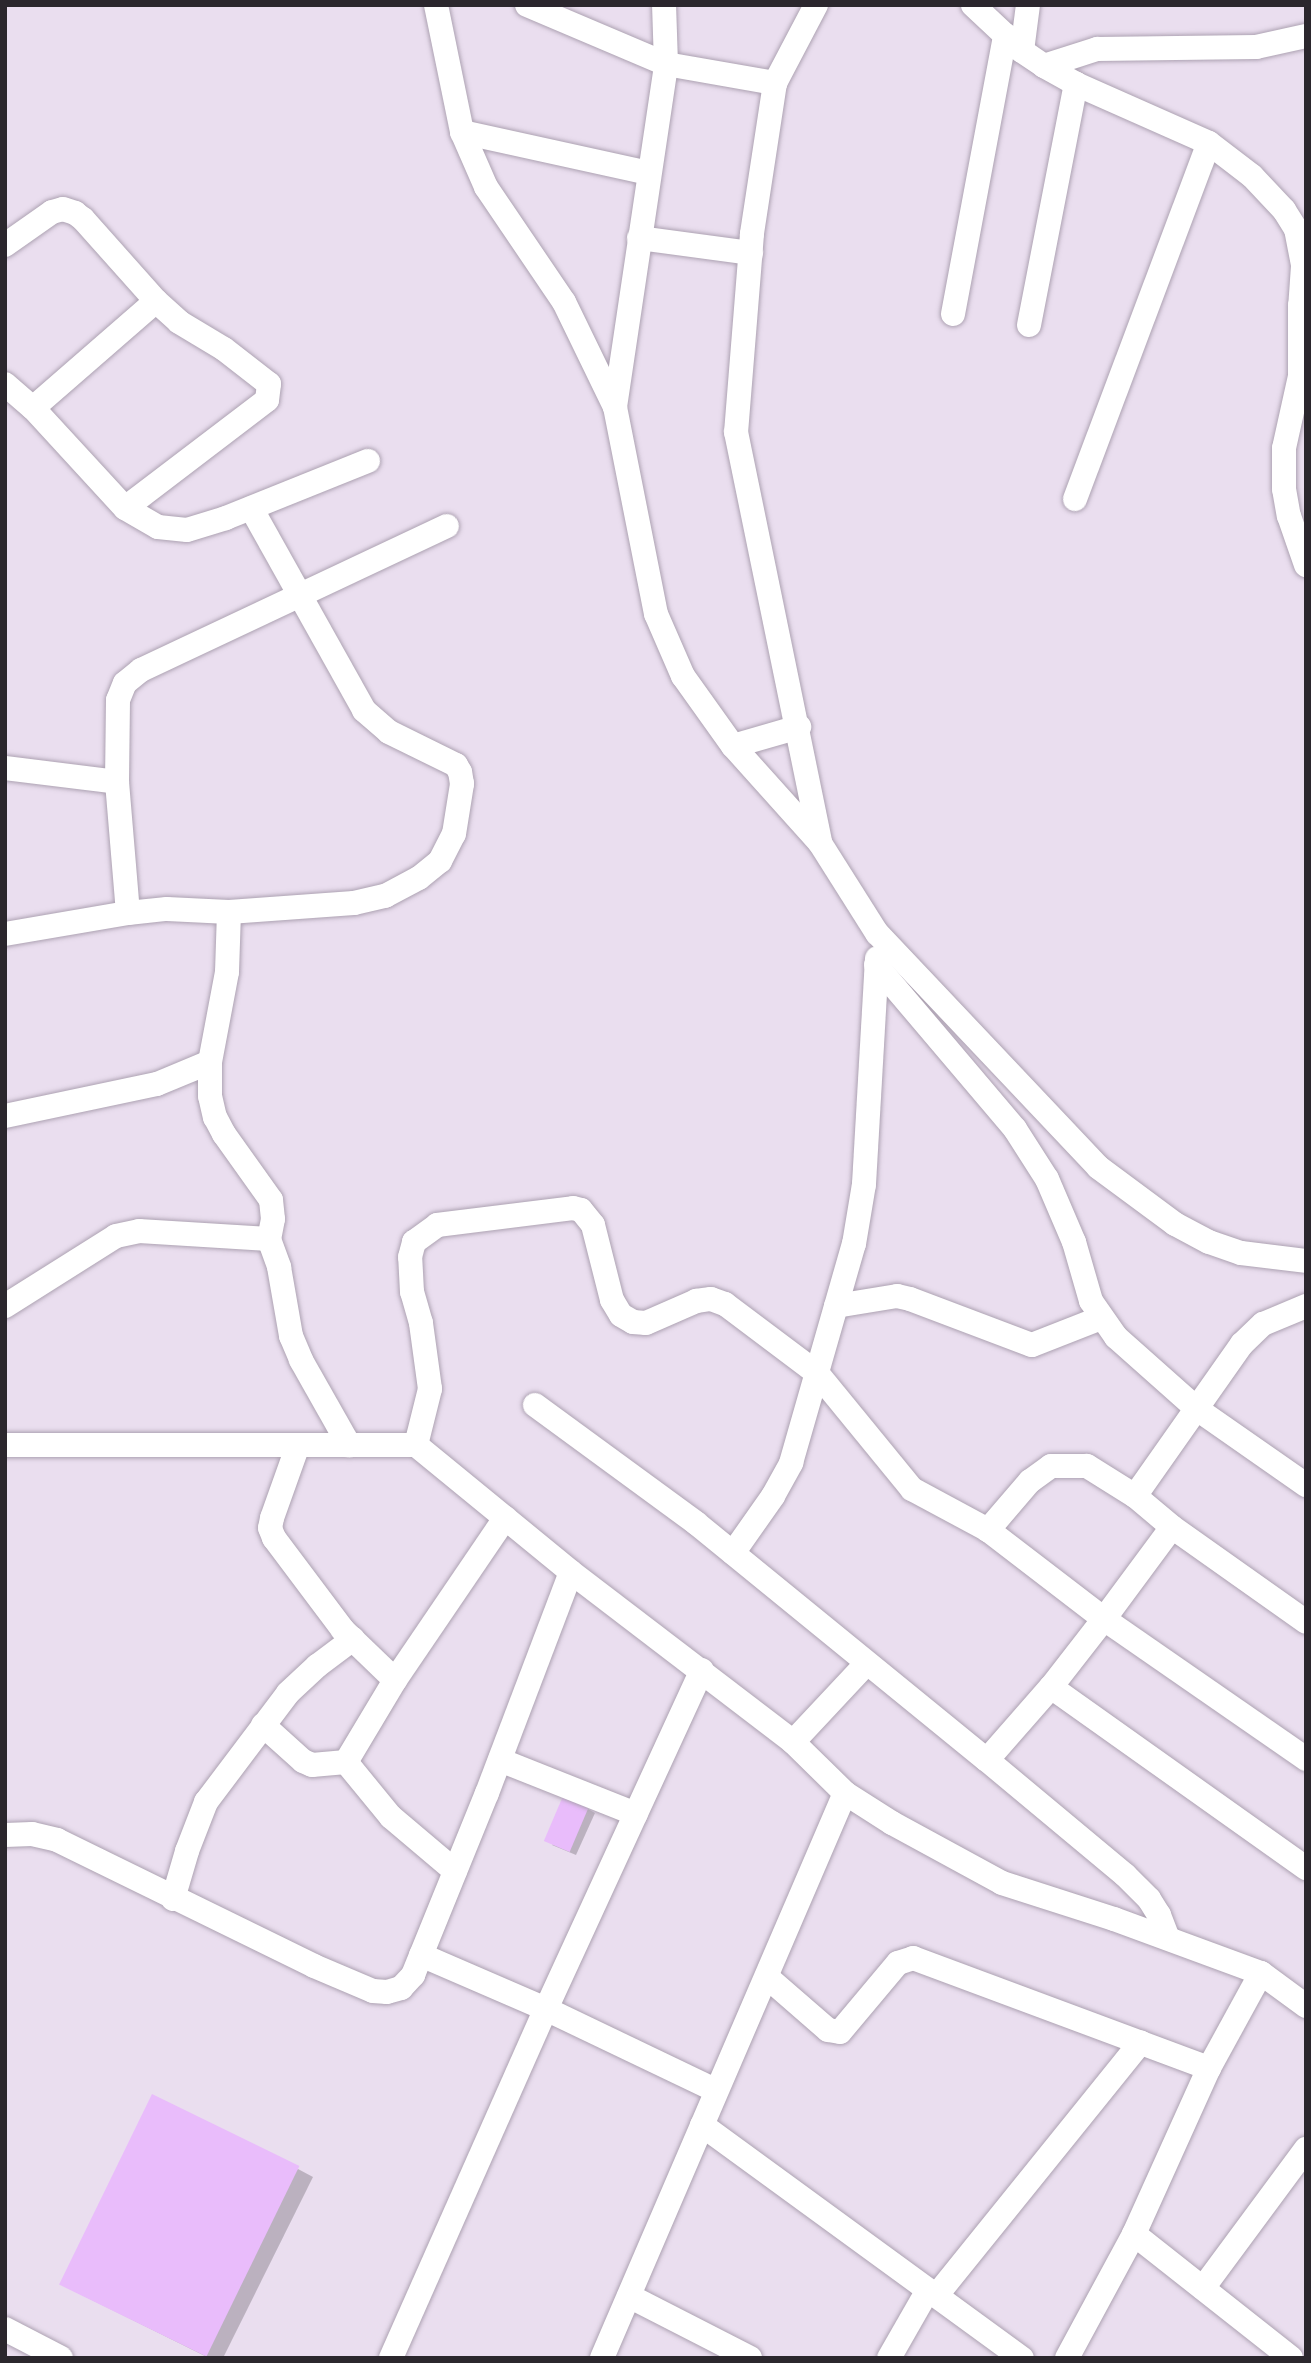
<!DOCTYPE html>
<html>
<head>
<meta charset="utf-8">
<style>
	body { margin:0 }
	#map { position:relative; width:1311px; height:2363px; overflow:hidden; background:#eadeef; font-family:Commissioner,sans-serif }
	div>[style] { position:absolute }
	.shadow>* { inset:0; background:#0003 }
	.building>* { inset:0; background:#e9bcfb; transform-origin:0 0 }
	.roads { filter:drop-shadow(0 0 2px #ada2b2) drop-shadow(0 0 2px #ada2b2) }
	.minor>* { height:24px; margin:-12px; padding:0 12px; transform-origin:12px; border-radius:12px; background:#fff }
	span { translate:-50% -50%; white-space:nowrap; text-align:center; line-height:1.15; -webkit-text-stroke:5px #fff; paint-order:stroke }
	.frame { position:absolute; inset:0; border:7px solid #2b272d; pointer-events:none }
</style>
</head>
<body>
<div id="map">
	<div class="shadow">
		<div style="clip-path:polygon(588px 1809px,595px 1813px,576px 1855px,552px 1845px)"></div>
		<div style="clip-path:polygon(298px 2169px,313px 2177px,223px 2358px,209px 2358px,74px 2291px)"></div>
	</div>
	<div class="building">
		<div style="left:563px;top:1796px;width:28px;height:49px;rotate:23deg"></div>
		<div style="left:152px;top:2094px;width:164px;height:212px;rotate:26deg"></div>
	</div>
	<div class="roads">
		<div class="minor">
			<div style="left:436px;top:5px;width:130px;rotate:78.4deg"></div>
			<div style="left:462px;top:132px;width:190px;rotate:12.4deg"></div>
			<div style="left:527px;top:5px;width:151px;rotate:23deg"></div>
			<div style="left:666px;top:64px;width:111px;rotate:9.9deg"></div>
			<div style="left:816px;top:5px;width:88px;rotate:117.7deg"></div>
			<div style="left:775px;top:83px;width:153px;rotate:98.7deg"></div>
			<div style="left:752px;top:234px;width:199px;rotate:94.6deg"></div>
			<div style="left:736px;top:432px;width:419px;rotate:78.4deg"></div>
			<div style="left:820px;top:843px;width:107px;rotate:57.7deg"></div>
			<div style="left:877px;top:933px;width:322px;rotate:46.6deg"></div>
			<div style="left:1098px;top:1167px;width:96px;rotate:36.5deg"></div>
			<div style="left:1175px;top:1224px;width:38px;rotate:28deg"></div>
			<div style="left:1209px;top:1242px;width:34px;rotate:19deg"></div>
			<div style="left:1241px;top:1253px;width:65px;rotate:7deg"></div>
			<div style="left:973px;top:5px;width:67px;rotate:43.2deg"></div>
			<div style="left:1022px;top:51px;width:27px;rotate:34deg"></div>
			<div style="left:1044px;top:66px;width:37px;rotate:29deg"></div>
			<div style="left:1076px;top:84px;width:145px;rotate:23.9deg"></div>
			<div style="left:1209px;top:143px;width:54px;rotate:37.5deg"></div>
			<div style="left:1252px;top:176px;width:47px;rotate:46.7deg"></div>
			<div style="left:1284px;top:210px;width:22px;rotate:58deg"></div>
			<div style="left:1296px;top:229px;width:38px;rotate:79deg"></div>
			<div style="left:1303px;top:266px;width:39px;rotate:94deg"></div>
			<div style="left:1300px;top:305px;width:71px;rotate:90deg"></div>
			<div style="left:1300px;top:376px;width:74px;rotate:102.5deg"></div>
			<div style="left:1284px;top:448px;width:41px;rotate:90deg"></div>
			<div style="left:1284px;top:489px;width:27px;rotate:80deg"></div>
			<div style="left:1289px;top:516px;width:52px;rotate:70.9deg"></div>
			<div style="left:1022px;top:51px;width:46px;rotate:-82.6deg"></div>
			<div style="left:1044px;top:66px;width:56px;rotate:-17.8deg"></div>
			<div style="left:1097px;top:49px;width:159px;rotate:-0.7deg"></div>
			<div style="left:1256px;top:47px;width:51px;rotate:-12.4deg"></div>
			<div style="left:462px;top:132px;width:60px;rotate:66.4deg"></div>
			<div style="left:486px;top:187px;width:139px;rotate:55.9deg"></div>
			<div style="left:564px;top:302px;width:117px;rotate:64.1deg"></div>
			<div style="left:615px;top:407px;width:347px;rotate:-81.5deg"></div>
			<div style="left:666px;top:64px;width:59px;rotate:-91.9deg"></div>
			<div style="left:639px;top:238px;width:113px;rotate:7.6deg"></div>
			<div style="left:5px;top:245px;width:57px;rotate:-35.1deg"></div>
			<div style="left:52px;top:212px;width:11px;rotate:-15deg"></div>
			<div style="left:63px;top:209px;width:13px;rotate:18deg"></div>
			<div style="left:75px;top:213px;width:10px;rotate:37deg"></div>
			<div style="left:83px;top:219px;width:110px;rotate:48.3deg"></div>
			<div style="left:156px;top:301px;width:31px;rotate:42deg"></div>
			<div style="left:179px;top:322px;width:52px;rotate:31deg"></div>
			<div style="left:224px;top:349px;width:57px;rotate:37.9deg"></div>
			<div style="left:269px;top:384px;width:16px;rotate:97deg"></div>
			<div style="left:267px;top:400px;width:178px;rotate:142.7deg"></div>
			<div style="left:953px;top:314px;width:284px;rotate:-79.4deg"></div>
			<div style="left:1029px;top:325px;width:246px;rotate:-79deg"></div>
			<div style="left:5px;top:384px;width:37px;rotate:41deg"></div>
			<div style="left:33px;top:408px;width:136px;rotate:47.4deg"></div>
			<div style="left:125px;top:508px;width:38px;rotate:30deg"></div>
			<div style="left:158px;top:527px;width:29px;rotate:6deg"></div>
			<div style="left:187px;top:530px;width:41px;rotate:-17.1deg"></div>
			<div style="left:226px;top:518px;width:153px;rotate:-21.9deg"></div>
			<div style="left:615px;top:407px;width:211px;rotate:78.8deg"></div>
			<div style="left:656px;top:614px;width:68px;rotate:66.5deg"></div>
			<div style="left:683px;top:676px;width:86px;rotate:54.5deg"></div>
			<div style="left:733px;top:746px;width:130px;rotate:48.1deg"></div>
			<div style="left:33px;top:408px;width:163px;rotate:-41deg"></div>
			<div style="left:1075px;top:499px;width:380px;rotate:-69.4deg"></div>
			<div style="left:733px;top:746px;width:69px;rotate:-16.1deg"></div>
			<div style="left:5px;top:768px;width:113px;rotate:7.1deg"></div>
			<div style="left:117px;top:782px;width:82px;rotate:-89.3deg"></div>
			<div style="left:118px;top:700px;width:18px;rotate:-68deg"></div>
			<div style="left:125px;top:683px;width:21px;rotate:-39deg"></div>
			<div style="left:141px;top:670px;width:338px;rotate:-25.2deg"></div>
			<div style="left:117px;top:782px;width:131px;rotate:85.2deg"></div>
			<div style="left:128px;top:913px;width:39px;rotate:-6deg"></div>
			<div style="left:167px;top:909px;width:62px;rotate:2.8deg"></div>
			<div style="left:229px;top:912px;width:125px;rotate:-4.1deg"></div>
			<div style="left:354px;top:903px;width:32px;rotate:-13deg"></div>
			<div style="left:385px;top:896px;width:38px;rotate:-28deg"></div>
			<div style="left:419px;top:878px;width:27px;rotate:-39deg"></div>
			<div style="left:440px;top:861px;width:30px;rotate:-63deg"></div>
			<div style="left:454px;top:834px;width:51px;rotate:-80.9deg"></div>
			<div style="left:462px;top:784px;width:12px;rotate:-99deg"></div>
			<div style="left:460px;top:772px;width:8px;rotate:-120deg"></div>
			<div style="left:456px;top:765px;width:75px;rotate:-153.8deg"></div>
			<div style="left:389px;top:732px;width:33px;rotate:-139deg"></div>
			<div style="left:364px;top:710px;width:231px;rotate:-119.2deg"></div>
			<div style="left:229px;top:912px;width:60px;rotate:91.9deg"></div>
			<div style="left:227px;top:972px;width:92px;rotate:100.7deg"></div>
			<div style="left:210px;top:1062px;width:34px;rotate:90deg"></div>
			<div style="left:210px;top:1096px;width:22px;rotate:77deg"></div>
			<div style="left:215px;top:1117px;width:19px;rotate:62deg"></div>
			<div style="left:224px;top:1134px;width:81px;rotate:54.5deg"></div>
			<div style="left:271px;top:1200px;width:19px;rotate:84deg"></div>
			<div style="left:273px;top:1219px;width:20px;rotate:101deg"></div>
			<div style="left:5px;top:934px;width:125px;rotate:-9.7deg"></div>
			<div style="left:876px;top:965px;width:215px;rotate:49.7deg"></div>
			<div style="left:1015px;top:1129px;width:59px;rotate:57.4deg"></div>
			<div style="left:1047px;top:1179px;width:69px;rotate:66.8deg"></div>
			<div style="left:1074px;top:1242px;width:61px;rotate:73.9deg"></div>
			<div style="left:1091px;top:1301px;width:44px;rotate:55.2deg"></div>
			<div style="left:1116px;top:1337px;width:108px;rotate:41.6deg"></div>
			<div style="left:1197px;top:1409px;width:133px;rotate:34.9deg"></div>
			<div style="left:5px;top:1116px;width:155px;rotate:-11.9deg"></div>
			<div style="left:157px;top:1084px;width:57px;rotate:-22.5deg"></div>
			<div style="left:5px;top:1306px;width:131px;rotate:-32.2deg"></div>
			<div style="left:116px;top:1236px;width:24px;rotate:-12deg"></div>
			<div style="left:139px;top:1231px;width:130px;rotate:3.5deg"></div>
			<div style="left:269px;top:1239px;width:30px;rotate:70deg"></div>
			<div style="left:279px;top:1267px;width:70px;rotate:80.1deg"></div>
			<div style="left:291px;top:1336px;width:26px;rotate:67deg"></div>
			<div style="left:301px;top:1360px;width:98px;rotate:60.5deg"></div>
			<div style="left:836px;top:1306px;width:62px;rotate:-9.3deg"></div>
			<div style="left:897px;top:1296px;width:13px;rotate:13deg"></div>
			<div style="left:910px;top:1299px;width:130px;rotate:20.7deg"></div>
			<div style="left:1032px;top:1345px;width:74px;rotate:-21.4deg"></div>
			<div style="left:535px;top:1405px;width:200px;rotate:36.2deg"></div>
			<div style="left:696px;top:1523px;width:375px;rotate:39.2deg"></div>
			<div style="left:987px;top:1760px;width:97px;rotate:-48.8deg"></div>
			<div style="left:1051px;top:1687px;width:86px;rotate:-52.1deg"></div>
			<div style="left:1104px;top:1619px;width:114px;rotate:-53.5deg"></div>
			<div style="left:1172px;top:1527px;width:48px;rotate:-140deg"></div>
			<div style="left:1135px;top:1496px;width:57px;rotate:-148deg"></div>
			<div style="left:1087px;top:1466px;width:36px;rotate:180deg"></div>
			<div style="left:1051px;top:1466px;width:26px;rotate:144deg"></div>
			<div style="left:1030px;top:1481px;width:65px;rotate:130.6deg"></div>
			<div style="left:988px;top:1530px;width:146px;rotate:37.5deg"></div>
			<div style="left:1104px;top:1619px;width:246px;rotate:34.7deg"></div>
			<div style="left:5px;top:1445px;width:411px"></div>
			<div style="left:416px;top:1445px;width:200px;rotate:39.3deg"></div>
			<div style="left:571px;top:1572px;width:280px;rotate:37.4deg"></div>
			<div style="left:793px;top:1742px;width:73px;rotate:44.4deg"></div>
			<div style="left:845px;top:1793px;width:56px;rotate:32.6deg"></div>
			<div style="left:892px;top:1823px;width:125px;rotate:28.6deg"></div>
			<div style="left:1002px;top:1883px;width:118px;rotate:17.8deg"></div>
			<div style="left:1114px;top:1919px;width:157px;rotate:20.2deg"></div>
			<div style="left:1261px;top:1973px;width:56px;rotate:36.3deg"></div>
			<div style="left:298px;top:1445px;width:77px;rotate:109.6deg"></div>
			<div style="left:272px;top:1518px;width:10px;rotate:101deg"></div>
			<div style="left:270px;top:1528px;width:11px;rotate:68deg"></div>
			<div style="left:274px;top:1538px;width:115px;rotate:53.1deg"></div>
			<div style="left:343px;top:1630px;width:72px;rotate:43.9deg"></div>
			<div style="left:416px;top:1445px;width:58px;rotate:-76deg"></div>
			<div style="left:430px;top:1389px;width:67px;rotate:-97.8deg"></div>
			<div style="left:421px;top:1323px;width:32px;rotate:-106deg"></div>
			<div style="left:412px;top:1292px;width:35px;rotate:-93deg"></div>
			<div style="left:410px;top:1257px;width:16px;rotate:-75deg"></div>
			<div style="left:414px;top:1242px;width:29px;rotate:-36deg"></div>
			<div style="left:437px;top:1225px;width:137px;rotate:-7.1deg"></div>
			<div style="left:573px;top:1208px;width:8px;rotate:14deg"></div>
			<div style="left:581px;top:1210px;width:19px;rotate:51deg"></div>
			<div style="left:593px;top:1225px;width:77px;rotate:75.8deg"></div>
			<div style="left:612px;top:1300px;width:17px;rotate:59deg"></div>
			<div style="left:621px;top:1315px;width:14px;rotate:30deg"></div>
			<div style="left:633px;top:1322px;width:13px;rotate:4deg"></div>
			<div style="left:646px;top:1323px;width:55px;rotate:-23.7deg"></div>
			<div style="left:696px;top:1301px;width:15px;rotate:-8deg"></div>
			<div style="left:711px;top:1299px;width:15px;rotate:20deg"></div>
			<div style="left:725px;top:1304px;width:115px;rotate:36.9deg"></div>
			<div style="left:817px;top:1373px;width:150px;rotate:50.7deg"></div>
			<div style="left:912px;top:1489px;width:86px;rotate:28.3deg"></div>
			<div style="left:1135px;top:1496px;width:186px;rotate:-54.9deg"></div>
			<div style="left:1242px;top:1344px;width:29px;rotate:-44deg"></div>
			<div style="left:1263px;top:1324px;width:47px;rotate:-22.7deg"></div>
			<div style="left:1172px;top:1527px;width:164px;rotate:35.3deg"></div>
			<div style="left:733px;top:1553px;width:70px;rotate:-54.9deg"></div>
			<div style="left:773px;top:1496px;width:38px;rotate:-61deg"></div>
			<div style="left:791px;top:1463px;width:228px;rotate:-74deg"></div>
			<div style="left:854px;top:1244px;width:61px;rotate:-80.5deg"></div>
			<div style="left:864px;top:1184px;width:226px;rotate:-86.7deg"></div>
			<div style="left:1051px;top:1687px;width:313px;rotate:35.4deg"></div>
			<div style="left:263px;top:1725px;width:54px;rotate:42deg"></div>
			<div style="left:303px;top:1761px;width:10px;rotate:24deg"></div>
			<div style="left:312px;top:1765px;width:34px;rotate:-5deg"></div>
			<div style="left:793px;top:1742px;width:107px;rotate:-46.9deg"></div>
			<div style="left:500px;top:1760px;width:146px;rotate:21.7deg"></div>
			<div style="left:987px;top:1760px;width:180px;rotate:39.8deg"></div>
			<div style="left:1125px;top:1875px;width:34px;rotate:45deg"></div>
			<div style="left:1149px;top:1899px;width:19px;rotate:58deg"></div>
			<div style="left:1159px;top:1915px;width:25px;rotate:69deg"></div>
			<div style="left:5px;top:1835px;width:27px;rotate:-2deg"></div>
			<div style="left:32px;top:1834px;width:26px;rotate:13deg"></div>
			<div style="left:57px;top:1840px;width:286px;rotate:26.1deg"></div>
			<div style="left:314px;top:1966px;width:64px;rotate:23deg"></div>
			<div style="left:373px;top:1991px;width:14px;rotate:4deg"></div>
			<div style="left:387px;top:1992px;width:15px;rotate:-16deg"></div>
			<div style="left:401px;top:1988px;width:18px;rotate:-47deg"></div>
			<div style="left:413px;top:1975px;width:196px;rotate:-67.9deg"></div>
			<div style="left:487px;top:1793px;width:236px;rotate:-69.2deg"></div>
			<div style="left:455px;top:1871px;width:84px;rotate:-139.8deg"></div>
			<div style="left:391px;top:1817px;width:71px;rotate:-129.3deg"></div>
			<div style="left:346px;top:1762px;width:96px;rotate:-59.1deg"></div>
			<div style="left:395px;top:1680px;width:196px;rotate:-55.8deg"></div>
			<div style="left:173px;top:1899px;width:50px;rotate:-73.7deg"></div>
			<div style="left:187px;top:1851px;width:53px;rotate:-68.8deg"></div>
			<div style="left:206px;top:1802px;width:136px;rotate:-53deg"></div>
			<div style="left:288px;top:1693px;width:40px;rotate:-43deg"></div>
			<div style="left:317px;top:1666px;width:45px;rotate:-36.9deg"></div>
			<div style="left:421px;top:1955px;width:136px;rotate:23.4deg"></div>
			<div style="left:546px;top:2009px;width:187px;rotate:25.6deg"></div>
			<div style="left:767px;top:1977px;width:81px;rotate:41deg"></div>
			<div style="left:828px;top:2030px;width:12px;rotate:9deg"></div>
			<div style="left:840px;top:2032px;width:90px;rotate:-50deg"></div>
			<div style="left:898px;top:1963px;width:16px;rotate:-18deg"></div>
			<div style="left:913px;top:1958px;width:316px;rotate:20.4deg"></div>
			<div style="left:702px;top:2125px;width:396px;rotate:36.1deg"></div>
			<div style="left:1134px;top:2234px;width:200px;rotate:38.3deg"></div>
			<div style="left:1203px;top:2288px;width:173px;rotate:-53.5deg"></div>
			<div style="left:629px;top:2296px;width:136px;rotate:27.1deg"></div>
			<div style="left:936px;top:2296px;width:326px;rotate:-51.1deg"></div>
			<div style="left:5px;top:2329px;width:63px;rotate:27.4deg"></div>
			<div style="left:391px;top:2358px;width:382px;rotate:-66.1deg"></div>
			<div style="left:546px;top:2009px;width:373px;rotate:-65.3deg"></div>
			<div style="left:602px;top:2358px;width:615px;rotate:-66.73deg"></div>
			<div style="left:889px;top:2358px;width:78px;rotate:-60.2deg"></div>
			<div style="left:1067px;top:2358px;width:141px;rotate:-61.6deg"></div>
			<div style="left:1134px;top:2234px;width:182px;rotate:-65.7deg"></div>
			<div style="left:1209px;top:2068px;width:108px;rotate:-61.3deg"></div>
		</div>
	</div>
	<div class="frame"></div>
</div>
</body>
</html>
